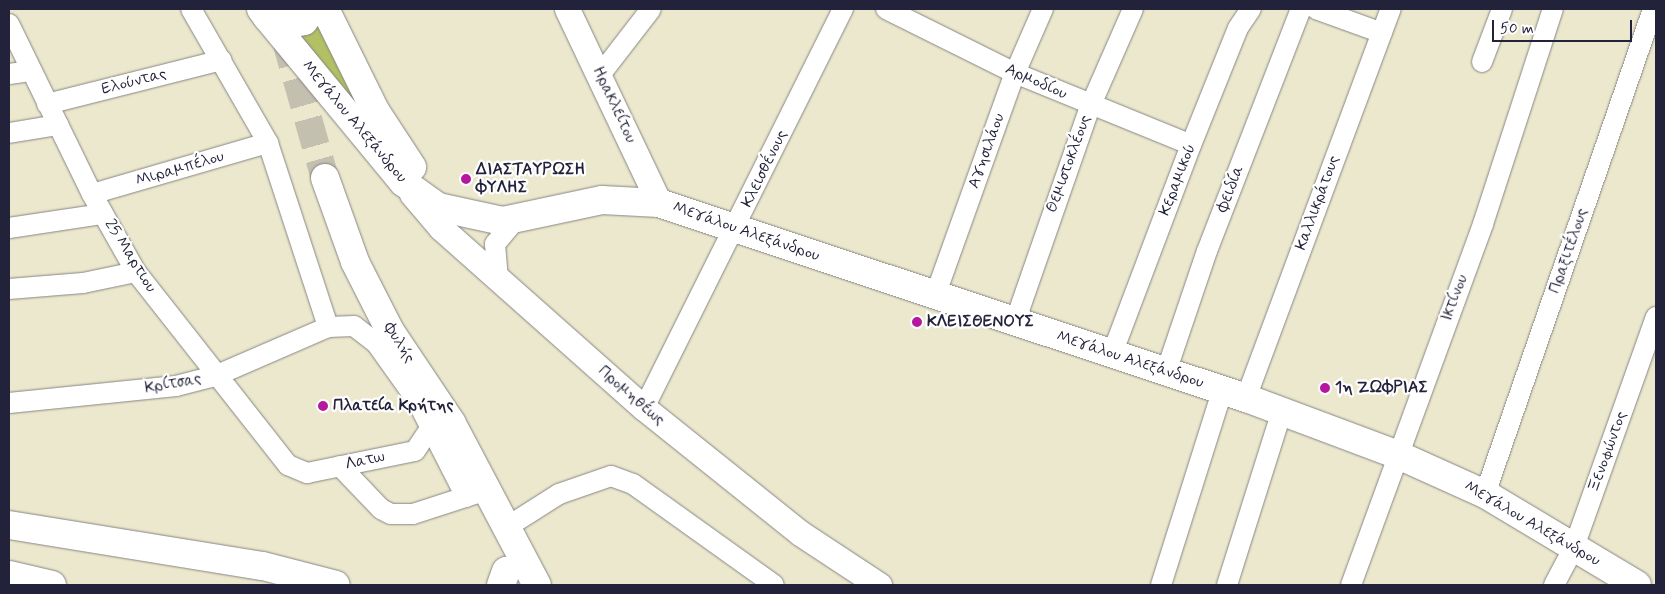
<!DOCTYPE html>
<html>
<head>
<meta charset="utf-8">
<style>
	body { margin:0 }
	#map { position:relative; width:1665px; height:594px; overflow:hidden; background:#ece8cd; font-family:Mynerve,sans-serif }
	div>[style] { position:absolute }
	.green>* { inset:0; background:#b3c063 }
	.primary-tunnel>* { height:28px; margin-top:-14px; transform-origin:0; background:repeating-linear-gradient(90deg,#c4c0b0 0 28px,transparent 0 42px) }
	.roads { filter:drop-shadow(0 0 1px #878584) drop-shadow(0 0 1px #878584) }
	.minor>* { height:20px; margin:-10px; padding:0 10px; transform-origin:10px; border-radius:10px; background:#fff }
	.tertiary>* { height:25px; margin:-12.5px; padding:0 12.5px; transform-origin:12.5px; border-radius:12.5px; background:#fff }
	.secondary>* { height:28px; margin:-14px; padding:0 14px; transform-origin:14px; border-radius:14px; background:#fff }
	.primary>* { height:28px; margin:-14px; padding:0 14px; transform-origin:14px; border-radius:14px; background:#fff }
	.motorway>* { height:28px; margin:-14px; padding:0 14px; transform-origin:14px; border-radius:14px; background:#fff }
	.dots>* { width:14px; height:14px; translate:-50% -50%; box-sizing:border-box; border:2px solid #fff; border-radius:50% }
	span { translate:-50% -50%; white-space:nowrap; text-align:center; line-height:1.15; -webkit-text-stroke:4.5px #fff; paint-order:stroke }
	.street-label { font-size:16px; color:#22223b }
	.poi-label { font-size:16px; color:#22223b; font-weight:700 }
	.left { translate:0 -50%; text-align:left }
	.frame { position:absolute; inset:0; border:10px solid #22223b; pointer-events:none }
	.scale { position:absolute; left:1492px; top:20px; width:140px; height:22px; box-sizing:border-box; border:2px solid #22223b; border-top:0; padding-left:6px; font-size:15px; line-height:18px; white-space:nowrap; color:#22223b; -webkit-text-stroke:4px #fff; paint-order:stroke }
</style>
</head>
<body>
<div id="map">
	<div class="green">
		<div style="clip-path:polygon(317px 21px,390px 145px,294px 31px)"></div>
	</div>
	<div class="primary-tunnel">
		<div style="left:285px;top:38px;width:146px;rotate:74.1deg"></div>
	</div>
	<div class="roads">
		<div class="minor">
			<div style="left:191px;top:9px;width:155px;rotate:60.1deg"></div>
			<div style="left:268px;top:143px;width:194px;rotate:71.9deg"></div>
			<div style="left:886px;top:9px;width:144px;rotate:26.4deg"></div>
			<div style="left:1015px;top:73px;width:190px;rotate:22.2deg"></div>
			<div style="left:1316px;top:9px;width:70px;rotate:20deg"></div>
			<div style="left:9px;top:24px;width:189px;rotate:64deg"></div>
			<div style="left:92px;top:194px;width:90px;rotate:60.6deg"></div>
			<div style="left:136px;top:272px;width:246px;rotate:51.8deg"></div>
			<div style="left:288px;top:465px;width:21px;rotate:23deg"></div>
			<div style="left:307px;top:473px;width:110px;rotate:-11.5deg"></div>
			<div style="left:415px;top:451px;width:29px;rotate:-56deg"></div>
			<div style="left:1482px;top:62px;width:57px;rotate:-69.3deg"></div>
			<div style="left:9px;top:74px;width:21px;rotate:-8deg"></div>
			<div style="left:600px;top:75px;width:83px;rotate:-52.3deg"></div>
			<div style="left:47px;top:104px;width:180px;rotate:-14.1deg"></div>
			<div style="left:9px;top:133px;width:50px;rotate:-9.3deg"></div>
			<div style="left:92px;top:194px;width:183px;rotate:-16.2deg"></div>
			<div style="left:9px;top:228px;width:95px;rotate:-8.5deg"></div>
			<div style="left:498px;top:279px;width:35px;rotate:-95deg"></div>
			<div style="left:495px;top:244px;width:31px;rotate:-50deg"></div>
			<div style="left:9px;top:289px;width:74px;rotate:-4.6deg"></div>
			<div style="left:83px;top:283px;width:54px;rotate:-11.7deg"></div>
			<div style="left:935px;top:296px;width:237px;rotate:-70.3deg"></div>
			<div style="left:1015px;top:73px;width:70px;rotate:-66.4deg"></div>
			<div style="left:1015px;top:322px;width:228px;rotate:-70.8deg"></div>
			<div style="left:1090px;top:107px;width:107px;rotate:-66.3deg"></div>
			<div style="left:1112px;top:354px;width:223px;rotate:-69.3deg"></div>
			<div style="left:1191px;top:145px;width:126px;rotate:-68.1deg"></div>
			<div style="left:1238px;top:28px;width:23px;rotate:-56deg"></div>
			<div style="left:1166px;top:372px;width:128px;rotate:-71.3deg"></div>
			<div style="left:1207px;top:251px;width:260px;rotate:-68.8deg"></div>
			<div style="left:1246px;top:398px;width:415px;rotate:-69.6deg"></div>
			<div style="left:9px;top:403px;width:168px;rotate:-5.8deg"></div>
			<div style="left:176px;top:386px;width:40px;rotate:-14.4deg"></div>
			<div style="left:215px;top:376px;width:123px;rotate:-23.4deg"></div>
			<div style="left:328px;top:327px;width:26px;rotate:-2deg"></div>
			<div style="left:354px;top:326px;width:28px;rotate:38deg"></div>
			<div style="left:376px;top:343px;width:69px;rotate:54.5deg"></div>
			<div style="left:416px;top:399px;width:110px;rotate:63deg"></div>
			<div style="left:644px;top:408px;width:446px;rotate:-63.5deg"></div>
			<div style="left:340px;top:466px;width:59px;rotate:46.4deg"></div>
			<div style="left:381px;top:509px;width:11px;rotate:27deg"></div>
			<div style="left:391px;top:514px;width:22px"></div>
			<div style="left:413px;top:514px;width:68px;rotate:-17.9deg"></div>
			<div style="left:1485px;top:494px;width:513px;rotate:-70.89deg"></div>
			<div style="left:507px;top:527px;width:62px;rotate:-32.4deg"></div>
			<div style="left:559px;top:494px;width:55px;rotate:-19.1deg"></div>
			<div style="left:611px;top:476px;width:23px;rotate:20deg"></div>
			<div style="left:633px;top:484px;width:173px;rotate:35.6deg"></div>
			<div style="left:1161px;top:585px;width:203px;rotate:-72.5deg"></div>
			<div style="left:1227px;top:585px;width:182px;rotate:-72.5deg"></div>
			<div style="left:1351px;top:585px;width:384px;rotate:-69.9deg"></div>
			<div style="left:1483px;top:224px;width:226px;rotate:-72deg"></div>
			<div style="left:1554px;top:585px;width:43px;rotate:-62.2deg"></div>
			<div style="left:1574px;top:547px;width:244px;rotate:-70.4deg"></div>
		</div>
		<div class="tertiary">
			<div style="left:567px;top:9px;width:215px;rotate:64.6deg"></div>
			<div style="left:412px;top:194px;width:45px;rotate:49.5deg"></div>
			<div style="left:441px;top:228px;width:271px;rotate:41.6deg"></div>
			<div style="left:644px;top:408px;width:200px;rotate:38.7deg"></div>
			<div style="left:800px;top:533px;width:95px;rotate:33.4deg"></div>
		</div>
		<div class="secondary">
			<div style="left:325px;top:9px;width:115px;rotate:63.7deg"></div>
			<div style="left:376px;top:112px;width:66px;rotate:56.8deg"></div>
			<div style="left:267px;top:17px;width:214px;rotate:50.5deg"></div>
			<div style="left:403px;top:182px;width:43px;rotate:35.5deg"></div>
			<div style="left:438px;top:207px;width:66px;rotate:12.2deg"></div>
			<div style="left:503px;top:221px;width:101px;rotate:-12deg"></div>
			<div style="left:602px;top:200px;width:57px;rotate:3deg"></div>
			<div style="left:659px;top:203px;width:619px;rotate:18.38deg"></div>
			<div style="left:1246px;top:398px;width:160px;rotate:20.5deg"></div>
			<div style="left:1396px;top:454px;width:98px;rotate:24.2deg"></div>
			<div style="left:1485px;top:494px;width:177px;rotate:30.9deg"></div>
		</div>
		<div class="primary">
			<div style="left:261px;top:9px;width:10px;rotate:53deg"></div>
			<div style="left:267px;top:17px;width:24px;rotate:17deg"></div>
			<div style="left:290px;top:24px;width:14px;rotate:-12deg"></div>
			<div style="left:304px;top:21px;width:15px;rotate:-53deg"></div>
			<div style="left:325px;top:178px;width:89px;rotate:70.3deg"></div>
			<div style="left:355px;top:262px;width:77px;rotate:63.1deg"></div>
			<div style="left:390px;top:331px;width:110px;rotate:56.2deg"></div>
			<div style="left:451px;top:422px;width:184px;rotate:62.2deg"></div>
		</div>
		<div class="motorway">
			<div style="left:9px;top:525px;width:257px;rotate:9.2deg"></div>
			<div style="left:263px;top:566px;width:75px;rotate:14.6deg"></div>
			<div style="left:9px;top:575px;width:44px;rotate:13.1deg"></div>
			<div style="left:501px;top:585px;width:15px;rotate:-70deg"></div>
		</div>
	</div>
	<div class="dots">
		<div style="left:466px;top:179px;background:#b5179e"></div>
		<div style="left:917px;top:322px;background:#b5179e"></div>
		<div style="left:1325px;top:388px;background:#b5179e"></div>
		<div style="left:323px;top:406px;background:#b5179e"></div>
	</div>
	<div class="street-label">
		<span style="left:134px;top:82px;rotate:-14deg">Ελούντας</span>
		<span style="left:1036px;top:82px;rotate:24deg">Αρμοδίου</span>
		<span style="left:614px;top:105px;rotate:65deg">Ηρακλείτου</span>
		<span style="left:354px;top:122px;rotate:50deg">Μεγάλου Αλεξάνδρου</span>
		<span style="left:987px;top:151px;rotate:-70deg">Αγησιλάου</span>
		<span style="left:1069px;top:164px;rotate:-70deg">Θεμιστοκλέους</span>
		<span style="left:180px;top:169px;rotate:-16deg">Μιραμπέλου</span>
		<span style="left:765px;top:169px;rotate:-64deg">Κλεισθένους</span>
		<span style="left:1178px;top:180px;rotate:-69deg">Κεραμικού</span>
		<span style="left:1231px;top:189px;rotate:-69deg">Φειδία</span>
		<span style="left:1318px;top:203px;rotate:-70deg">Καλλικράτους</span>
		<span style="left:746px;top:232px;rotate:19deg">Μεγάλου Αλεξάνδρου</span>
		<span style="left:1569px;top:251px;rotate:-71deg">Πραξιτέλους</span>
		<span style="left:130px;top:256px;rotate:58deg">25 Μαρτιου</span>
		<span style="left:1455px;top:298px;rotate:-69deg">Ικτίνου</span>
		<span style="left:399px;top:343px;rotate:58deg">Φυλής</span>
		<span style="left:1130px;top:360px;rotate:18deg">Μεγάλου Αλεξάνδρου</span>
		<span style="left:173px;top:384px;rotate:-10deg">Κρίτσας</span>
		<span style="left:631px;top:396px;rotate:41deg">Προμηθέως</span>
		<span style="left:1608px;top:452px;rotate:-70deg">Ξενοφώντος</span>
		<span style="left:365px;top:461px;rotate:-12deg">Λατω</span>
		<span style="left:1532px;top:524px;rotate:30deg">Μεγάλου Αλεξάνδρου</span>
	</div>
	<div class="poi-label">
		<span class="left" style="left:476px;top:179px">ΔΙΑΣΤΑΥΡΩΣΗ<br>ΦΥΛΗΣ</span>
		<span class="left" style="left:927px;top:322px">ΚΛΕΙΣΘΕΝΟΥΣ</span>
		<span class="left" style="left:1335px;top:388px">1η ΖΩΦΡΙΑΣ</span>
		<span class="left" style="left:333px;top:406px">Πλατεία Κρήτης</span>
	</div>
	<div class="frame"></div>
	<div class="scale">50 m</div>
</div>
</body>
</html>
